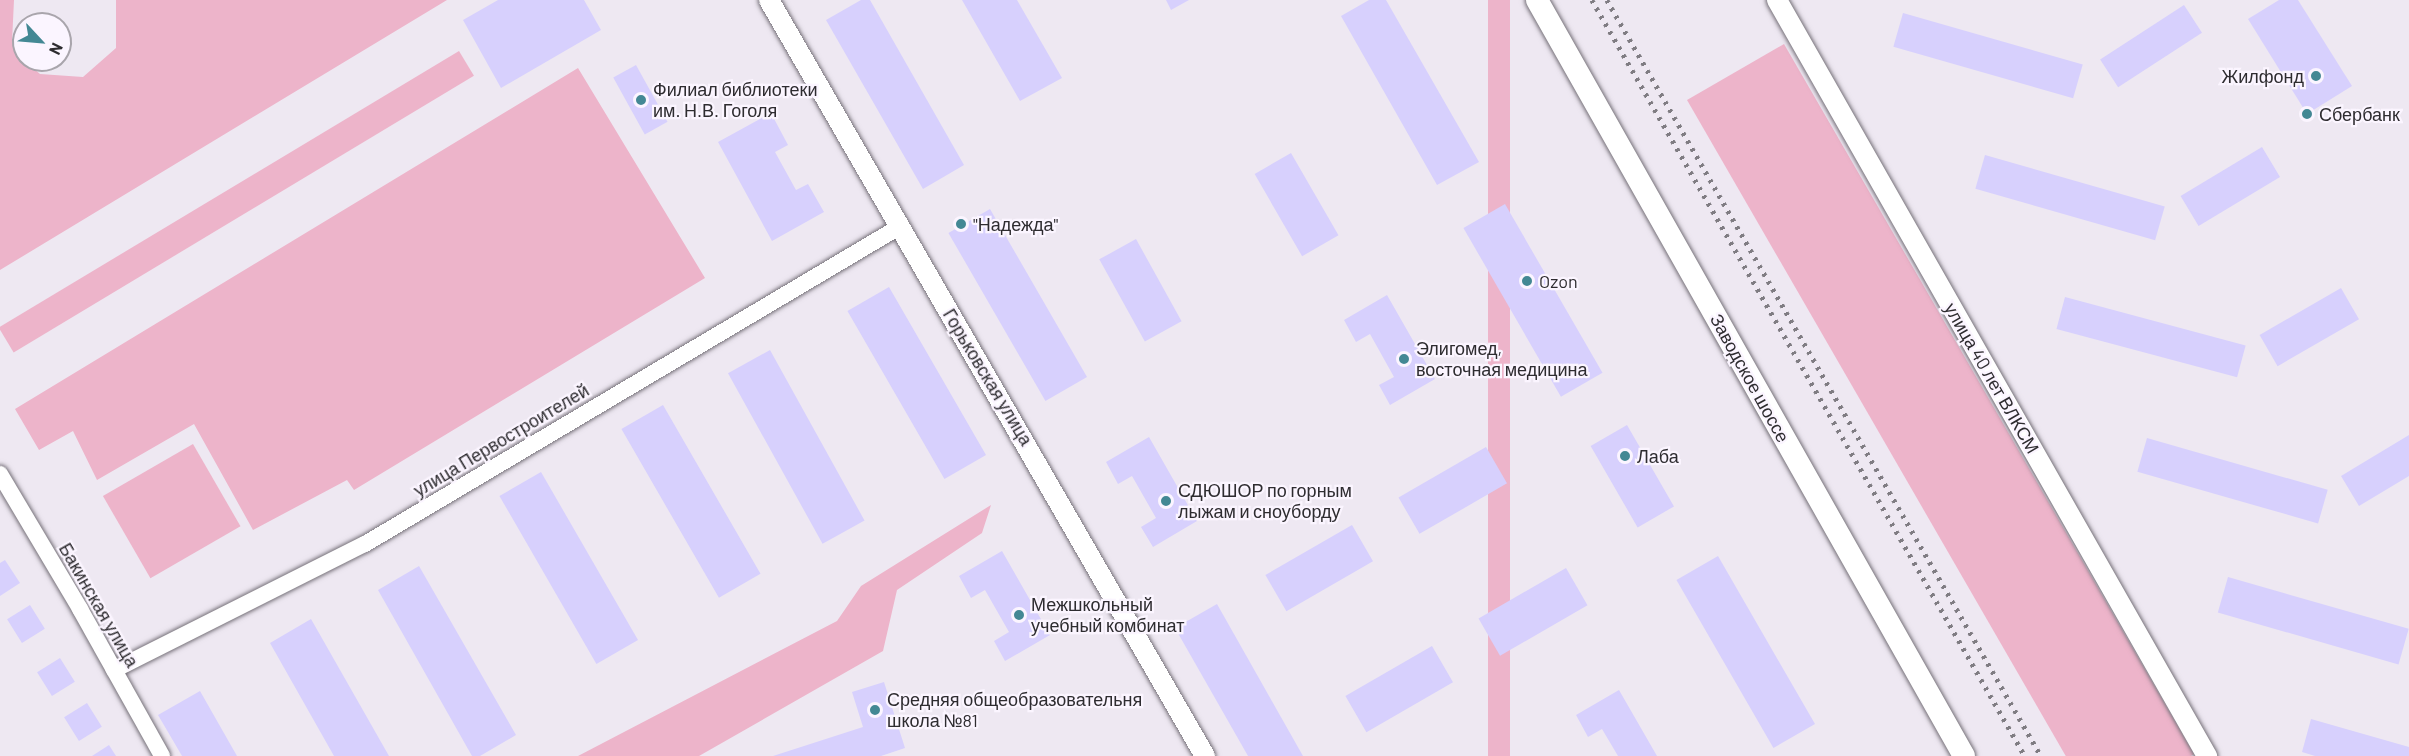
<!DOCTYPE html>
<html>
<head>
<meta charset="utf-8">
<style>
	body { margin:0 }
	#map { position:relative; width:2409px; height:756px; overflow:hidden; background:#eee8f2; font-family:Barlow,sans-serif }
	div>[style] { position:absolute }
	.green>* { inset:0; background:#edb4ca; transform-origin:0 0 }
	.building>* { inset:0; background:#d7d0fd; transform-origin:0 0 }
	.roads { filter:drop-shadow(0 0 2px #767179) drop-shadow(0 0 2px #767179) }
	.minor>* { height:16px; margin:-8px; padding:0 8px; transform-origin:8px; border-radius:8px; background:#fff }
	.tertiary>* { height:20px; margin:-10px; padding:0 10px; transform-origin:10px; border-radius:10px; background:#fff }
	.secondary>* { height:22px; margin:-11px; padding:0 11px; transform-origin:11px; border-radius:11px; background:#fff }
	.rail>* { height:4.5px; margin-top:-2.25px; transform-origin:0; background:repeating-linear-gradient(90deg,#7f7c82 0 3px,transparent 0 9px) }
	.dots>* { width:16px; height:16px; translate:-50% -50%; box-sizing:border-box; border:3px solid #fbf5ff; border-radius:50% }
	span { translate:-50% -50%; white-space:nowrap; text-align:center; line-height:1.15; -webkit-text-stroke:4.5px #fbf5ff; paint-order:stroke }
	.poi-label { font-size:18px; color:#2e2c30 }
	.right { translate:-100% -50%; text-align:right }
	.left { translate:0 -50%; text-align:left }
	.street-label { font-size:18px; color:#2e2c30 }
	.north { position:absolute; left:12px; top:12px; width:60px; height:60px; box-sizing:border-box; background:#fbf5ff; border:2px solid #a9a5ac; border-radius:50%; rotate:116deg; font-size:16px; font-weight:700; line-height:24px; text-align:center; color:#2e2c30 }
	.north::after { content:''; display:block; margin:auto; width:21px; height:27px; background:#438894; clip-path:polygon(50% 0,100% 100%,50% 72%,0 100%) }
</style>
</head>
<body>
<div id="map">
	<div class="green">
		<div style="clip-path:polygon(0 0,14px 0,12px 42px,19px 56px,40px 74px,83px 77px,116px 48px,116px 0,447px 0,0 270px)"></div>
		<div style="left:1488px;top:0;width:22px;height:871px"></div>
		<div style="left:1784px;top:44px;width:820px;height:112px;rotate:60deg"></div>
		<div style="left:459px;top:51px;width:29px;height:537px;rotate:59deg"></div>
		<div style="clip-path:polygon(578px 68px,705px 278px,354px 490px,347px 480px,253px 530px,194px 424px,97px 480px,73px 431px,39px 450px,15px 409px)"></div>
		<div style="left:193px;top:444px;width:95px;height:104px;rotate:60deg"></div>
		<div style="clip-path:polygon(991px 505px,982px 533px,897px 590px,883px 651px,699px 756px,578px 756px,837px 621px,861px 586px)"></div>
	</div>
	<div class="building">
		<div style="clip-path:polygon(498px 0,584px 0,601px 30px,501px 88px,463px 20px)"></div>
		<div style="clip-path:polygon(861px 0,870px 0,964px 165px,923px 189px,826px 20px)"></div>
		<div style="clip-path:polygon(962px 0,1017px 0,1062px 78px,1020px 101px)"></div>
		<div style="clip-path:polygon(1166px 0,1189px 0,1171px 10px)"></div>
		<div style="clip-path:polygon(1369px 0,1386px 0,1479px 162px,1437px 185px,1341px 16px)"></div>
		<div style="clip-path:polygon(2279px 0,2298px 0,2352px 86px,2307px 114px,2248px 19px)"></div>
		<div style="left:2184px;top:5px;width:33px;height:100px;rotate:57deg"></div>
		<div style="left:1903px;top:13px;width:187px;height:35px;rotate:16deg"></div>
		<div style="left:636px;top:65px;width:65px;height:26px;rotate:61deg"></div>
		<div style="clip-path:polygon(771px 113px,788px 145px,775px 152px,796px 190px,808px 184px,824px 212px,772px 241px,718px 142px)"></div>
		<div style="left:2262px;top:147px;width:35px;height:95px;rotate:59deg"></div>
		<div style="left:1291px;top:153px;width:95px;height:42px;rotate:60deg"></div>
		<div style="left:1985px;top:155px;width:187px;height:35px;rotate:16deg"></div>
		<div style="left:1505px;top:204px;width:195px;height:48px;rotate:60deg"></div>
		<div style="left:990px;top:209px;width:194px;height:48px;rotate:60deg"></div>
		<div style="left:1136px;top:239px;width:94px;height:42px;rotate:61deg"></div>
		<div style="left:889px;top:287px;width:194px;height:48px;rotate:60deg"></div>
		<div style="left:2341px;top:288px;width:36px;height:94px;rotate:60deg"></div>
		<div style="clip-path:polygon(1387px 295px,1435px 379px,1390px 405px,1379px 385px,1394px 377px,1370px 334px,1356px 342px,1344px 320px)"></div>
		<div style="left:2065px;top:297px;width:187px;height:33px;rotate:15deg"></div>
		<div style="left:770px;top:350px;width:195px;height:48px;rotate:61deg"></div>
		<div style="left:663px;top:405px;width:195px;height:48px;rotate:60deg"></div>
		<div style="left:1627px;top:425px;width:94px;height:42px;rotate:60deg"></div>
		<div style="clip-path:polygon(2409px 435px,2409px 476px,2359px 506px,2341px 476px)"></div>
		<div style="clip-path:polygon(1149px 437px,1197px 521px,1153px 547px,1141px 527px,1156px 518px,1132px 476px,1118px 484px,1106px 462px)"></div>
		<div style="left:2147px;top:438px;width:188px;height:35px;rotate:16deg"></div>
		<div style="left:1486px;top:447px;width:42px;height:101px;rotate:60deg"></div>
		<div style="left:541px;top:472px;width:194px;height:48px;rotate:60deg"></div>
		<div style="left:1352px;top:525px;width:42px;height:100px;rotate:60deg"></div>
		<div style="clip-path:polygon(1002px 551px,1050px 635px,1005px 661px,994px 641px,1009px 632px,985px 590px,971px 598px,959px 576px)"></div>
		<div style="left:1718px;top:556px;width:194px;height:48px;rotate:60deg"></div>
		<div style="clip-path:polygon(5px 560px,20px 583px,0 596px,0 563px)"></div>
		<div style="clip-path:polygon(419px 566px,516px 735px,480px 756px,472px 756px,378px 590px)"></div>
		<div style="left:1566px;top:568px;width:43px;height:101px;rotate:60deg"></div>
		<div style="left:2228px;top:577px;width:188px;height:37px;rotate:16deg"></div>
		<div style="clip-path:polygon(1217px 604px,1303px 756px,1248px 756px,1175px 628px)"></div>
		<div style="left:30px;top:605px;width:28px;height:27px;rotate:58deg"></div>
		<div style="clip-path:polygon(311px 619px,389px 756px,334px 756px,270px 643px)"></div>
		<div style="left:1432px;top:646px;width:42px;height:100px;rotate:60deg"></div>
		<div style="left:60px;top:658px;width:28px;height:27px;rotate:58deg"></div>
		<div style="clip-path:polygon(884px 682px,905px 748px,881px 756px,773px 756px,863px 727px,852px 692px)"></div>
		<div style="clip-path:polygon(1619px 690px,1657px 756px,1618px 756px,1602px 729px,1588px 737px,1576px 715px)"></div>
		<div style="clip-path:polygon(200px 691px,237px 756px,182px 756px,158px 715px)"></div>
		<div style="left:87px;top:703px;width:28px;height:27px;rotate:58deg"></div>
		<div style="clip-path:polygon(2311px 719px,2409px 747px,2409px 756px,2315px 756px,2302px 752px)"></div>
		<div style="clip-path:polygon(109px 745px,116px 756px,92px 756px)"></div>
	</div>
	<div class="roads">
		<div class="minor">
			<div style="left:0;top:474px;width:157px;rotate:59.3deg"></div>
			<div style="left:80px;top:609px;width:168px;rotate:60.8deg"></div>
			<div style="left:114px;top:670px;width:281px;rotate:-26.7deg"></div>
			<div style="left:365px;top:544px;width:621px;rotate:-30.69deg"></div>
		</div>
		<div class="tertiary">
			<div style="left:769px;top:0;width:873px;rotate:60.03deg"></div>
			<div style="left:1777px;top:0;width:870px;rotate:60.37deg"></div>
		</div>
		<div class="secondary">
			<div style="left:1537px;top:0;width:868px;rotate:60.54deg"></div>
		</div>
	</div>
	<div class="rail">
		<div style="left:1592px;top:0;width:871px;rotate:60.2deg"></div>
		<div style="left:1607px;top:0;width:872px;rotate:60.14deg"></div>
	</div>
	<div class="dots">
		<div style="left:2316px;top:76px;background:#438894"></div>
		<div style="left:641px;top:100px;background:#438894"></div>
		<div style="left:2307px;top:114px;background:#438894"></div>
		<div style="left:961px;top:224px;background:#438894"></div>
		<div style="left:1527px;top:281px;background:#438894"></div>
		<div style="left:1404px;top:359px;background:#438894"></div>
		<div style="left:1625px;top:456px;background:#438894"></div>
		<div style="left:1166px;top:501px;background:#438894"></div>
		<div style="left:1019px;top:615px;background:#438894"></div>
		<div style="left:875px;top:710px;background:#438894"></div>
	</div>
	<div class="poi-label">
		<span class="right" style="left:2304px;top:76px">Жилфонд</span>
		<span class="left" style="left:653px;top:100px">Филиал библиотеки<br>им. Н.В. Гоголя</span>
		<span class="left" style="left:2319px;top:114px">Сбербанк</span>
		<span class="left" style="left:973px;top:224px">"Надежда"</span>
		<span class="left" style="left:1539px;top:281px">Ozon</span>
		<span class="left" style="left:1416px;top:359px">Элигомед,<br>восточная медицина</span>
		<span class="left" style="left:1637px;top:456px">Лаба</span>
		<span class="left" style="left:1178px;top:501px">СДЮШОР по горным<br>лыжам и сноуборду</span>
		<span class="left" style="left:1031px;top:615px">Межшкольный<br>учебный комбинат</span>
		<span class="left" style="left:887px;top:710px">Средняя общеобразовательня<br>школа №81</span>
	</div>
	<div class="street-label">
		<span style="left:988px;top:377px;rotate:59deg">Горьковская улица</span>
		<span style="left:1750px;top:378px;rotate:61deg">Заводское шоссе</span>
		<span style="left:1992px;top:378px;rotate:60deg">улица 40 лет ВЛКСМ</span>
		<span style="left:501px;top:440px;rotate:-31deg">улица Первостроителей</span>
		<span style="left:99px;top:605px;rotate:60deg">Бакинская улица</span>
	</div>
	<div class="north">N</div>
</div>
</body>
</html>
